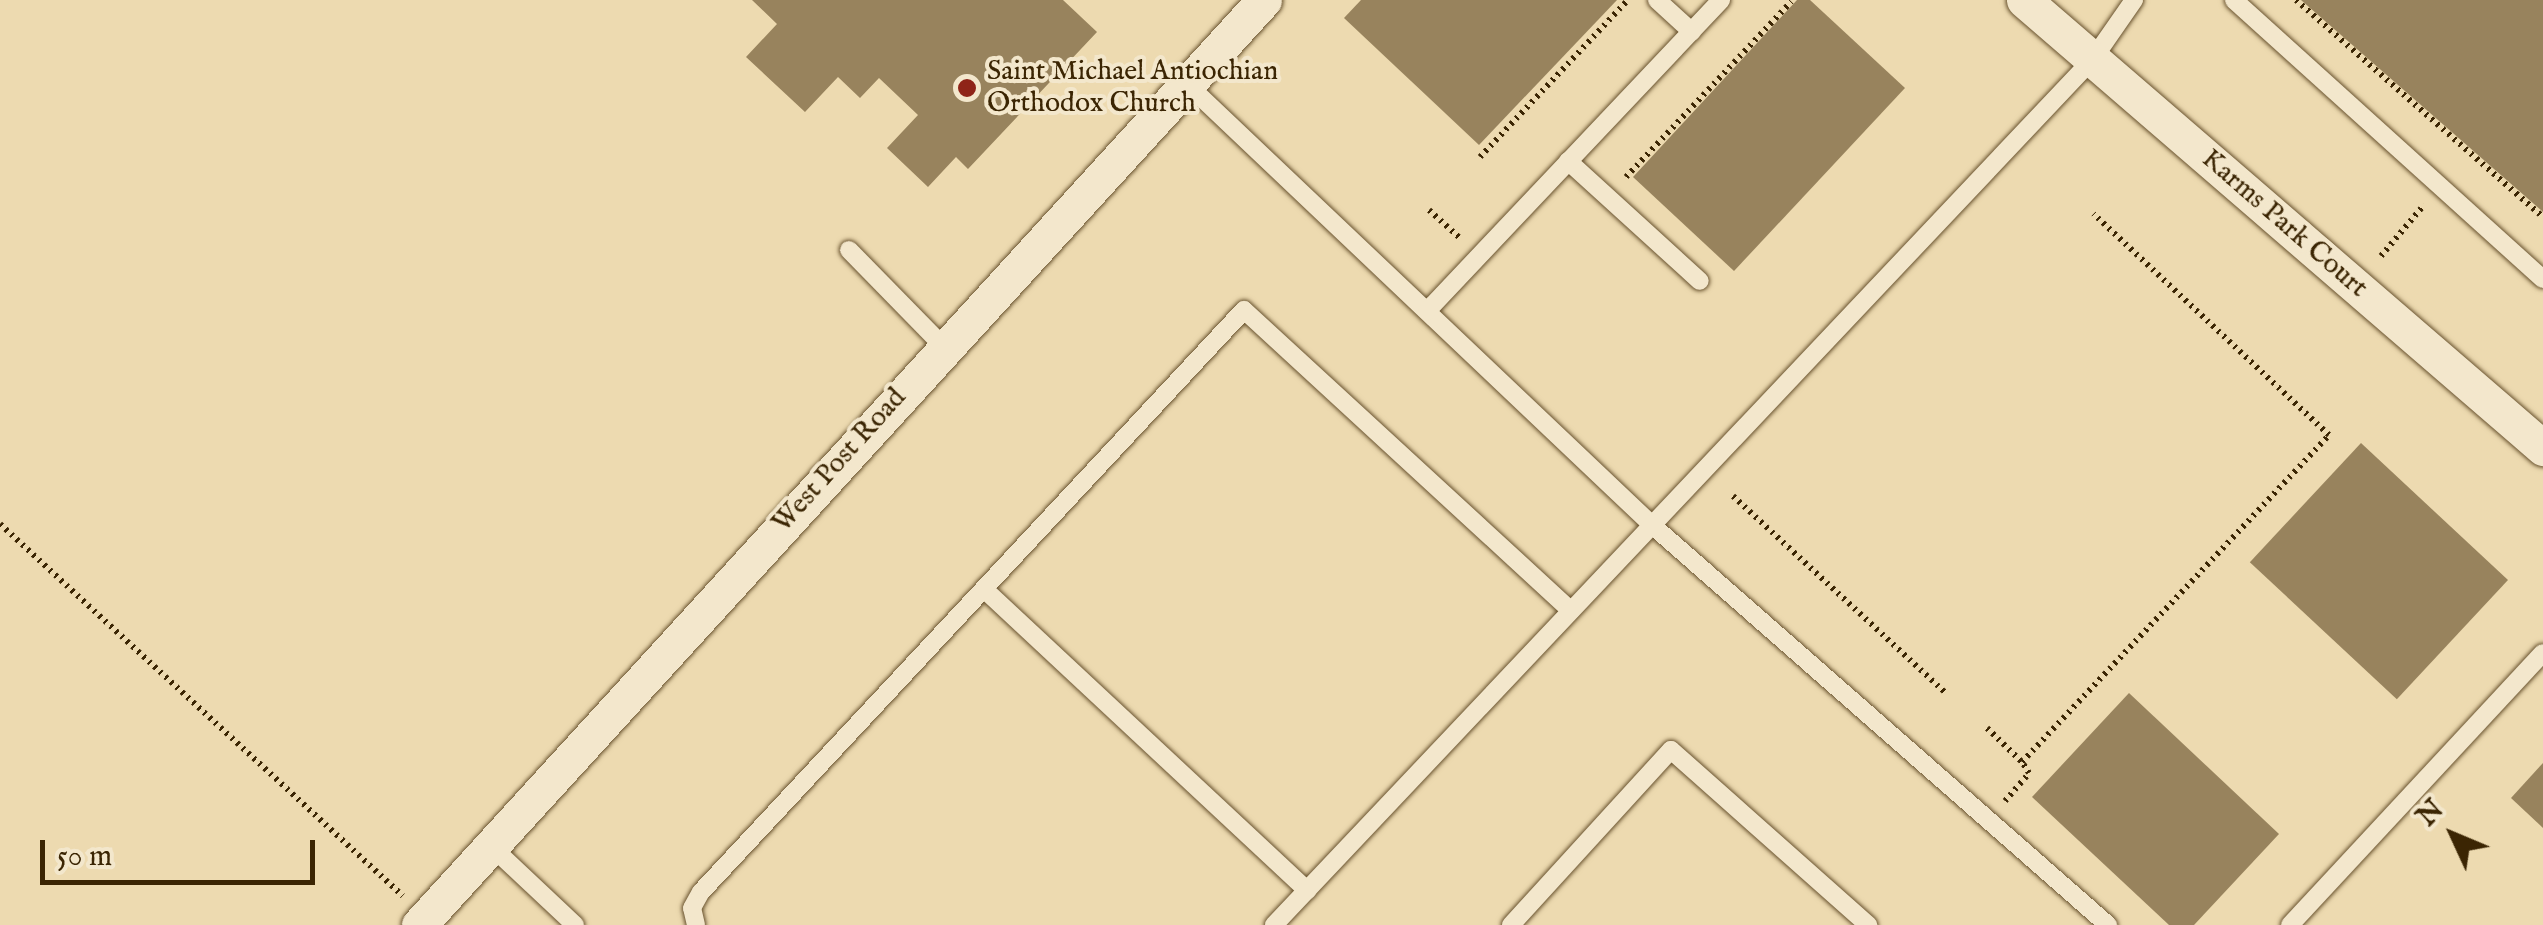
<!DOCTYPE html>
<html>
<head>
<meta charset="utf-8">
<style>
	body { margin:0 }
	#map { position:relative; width:2543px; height:925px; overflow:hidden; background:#eddab0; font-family:"IM FELL English",serif }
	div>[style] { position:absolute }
	.building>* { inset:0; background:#98835d; transform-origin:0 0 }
	.path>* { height:6px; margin-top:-3px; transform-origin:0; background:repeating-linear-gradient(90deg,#3b2503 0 2.5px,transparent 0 7.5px) }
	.roads { filter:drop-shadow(0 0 2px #68522e) drop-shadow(0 0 2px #68522e) }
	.lane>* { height:18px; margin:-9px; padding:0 9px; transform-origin:9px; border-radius:9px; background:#f3e7cc }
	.street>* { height:35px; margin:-17.5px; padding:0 17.5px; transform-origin:17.5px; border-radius:17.5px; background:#f3e7cc }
	.dots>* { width:28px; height:28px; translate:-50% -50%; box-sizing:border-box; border:5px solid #f3e7cc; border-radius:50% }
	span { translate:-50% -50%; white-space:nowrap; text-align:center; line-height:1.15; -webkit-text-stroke:8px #f3e7cc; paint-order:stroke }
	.poi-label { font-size:28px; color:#3b2503 }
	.left { translate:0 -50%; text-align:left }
	.street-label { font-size:28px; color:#3b2503 }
	.north { position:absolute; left:2403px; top:785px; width:100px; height:100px; -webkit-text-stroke:8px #f3e7cc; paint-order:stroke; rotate:314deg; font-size:28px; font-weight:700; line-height:40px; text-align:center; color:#3b2503 }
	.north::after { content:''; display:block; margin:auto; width:35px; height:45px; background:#3b2503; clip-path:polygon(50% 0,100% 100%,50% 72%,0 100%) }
	.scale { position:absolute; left:40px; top:840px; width:275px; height:45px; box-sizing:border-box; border:5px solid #3b2503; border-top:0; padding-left:12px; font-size:30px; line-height:35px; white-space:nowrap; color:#3b2503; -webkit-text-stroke:8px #f3e7cc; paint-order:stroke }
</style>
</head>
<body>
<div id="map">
	<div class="building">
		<div style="clip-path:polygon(752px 0,1063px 0,1097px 32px,968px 169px,956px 157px,928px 187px,887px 148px,918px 115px,879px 78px,860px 98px,838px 77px,805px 112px,746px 57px,777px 24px)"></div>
		<div style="clip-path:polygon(1361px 0,1617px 0,1479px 145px,1344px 18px)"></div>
		<div style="clip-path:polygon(1797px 0,1810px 0,1905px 88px,1734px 271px,1633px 177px)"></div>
		<div style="clip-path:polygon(2301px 0,2543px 0,2543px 212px)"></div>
		<div style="left:2361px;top:443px;width:201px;height:163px;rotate:43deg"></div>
		<div style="clip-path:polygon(2129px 693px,2279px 834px,2194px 925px,2169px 925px,2032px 797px)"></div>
		<div style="clip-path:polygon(2543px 763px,2543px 828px,2511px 798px)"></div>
	</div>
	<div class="path">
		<div style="left:2296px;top:0;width:329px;rotate:41.3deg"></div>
		<div style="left:1480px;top:157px;width:214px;rotate:-46.7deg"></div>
		<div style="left:1626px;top:177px;width:241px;rotate:-46.7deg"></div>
		<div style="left:1429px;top:210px;width:43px;rotate:42.2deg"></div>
		<div style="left:2381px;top:256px;width:67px;rotate:-49.9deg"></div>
		<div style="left:1733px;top:496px;width:289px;rotate:42.8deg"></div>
		<div style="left:0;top:524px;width:548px;rotate:42.71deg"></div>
		<div style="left:1987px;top:728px;width:49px;rotate:44.2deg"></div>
		<div style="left:2005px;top:801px;width:37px;rotate:-49deg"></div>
		<div style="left:2029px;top:773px;width:13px;rotate:-122deg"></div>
		<div style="left:2022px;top:762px;width:449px;rotate:-46.8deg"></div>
		<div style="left:2329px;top:435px;width:323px;rotate:-136.8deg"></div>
	</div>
	<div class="roads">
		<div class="lane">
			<div style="left:1657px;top:0;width:47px;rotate:42.4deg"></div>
			<div style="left:2234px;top:0;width:416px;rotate:42.1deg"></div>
			<div style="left:1186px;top:83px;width:642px;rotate:43.49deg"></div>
			<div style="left:1652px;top:525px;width:607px;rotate:41.26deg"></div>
			<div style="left:1568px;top:161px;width:178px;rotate:42.3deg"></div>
			<div style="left:849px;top:250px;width:136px;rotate:45.6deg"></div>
			<div style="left:1427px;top:311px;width:428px;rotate:-46.6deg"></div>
			<div style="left:984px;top:589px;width:442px;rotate:43deg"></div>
			<div style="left:492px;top:847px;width:114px;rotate:43.2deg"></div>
			<div style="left:696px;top:925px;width:17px;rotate:-103deg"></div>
			<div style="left:692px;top:908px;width:18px;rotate:-61deg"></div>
			<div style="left:701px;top:892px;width:796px;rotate:-46.99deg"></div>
			<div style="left:1244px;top:310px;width:444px;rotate:42.6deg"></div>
			<div style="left:1274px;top:925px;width:1192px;rotate:-46.6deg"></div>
			<div style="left:2093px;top:59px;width:72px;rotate:-55.2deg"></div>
			<div style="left:1511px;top:925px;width:237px;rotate:-47.6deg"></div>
			<div style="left:1671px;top:750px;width:264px;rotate:41.6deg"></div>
			<div style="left:2290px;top:925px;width:371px;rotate:-47.1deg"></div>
		</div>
		<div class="street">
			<div style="left:2024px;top:0;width:686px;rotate:40.8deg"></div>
			<div style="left:419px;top:925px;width:1253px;rotate:-47.59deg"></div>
		</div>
	</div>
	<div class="dots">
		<div style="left:967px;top:88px;background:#8f2418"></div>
	</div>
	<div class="poi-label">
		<span class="left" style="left:987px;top:88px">Saint Michael Antiochian<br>Orthodox Church</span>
	</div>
	<div class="street-label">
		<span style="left:2284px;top:224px;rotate:41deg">Karms Park Court</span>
		<span style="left:840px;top:461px;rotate:-48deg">West Post Road</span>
	</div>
	<div class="north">N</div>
	<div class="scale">50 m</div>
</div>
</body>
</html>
